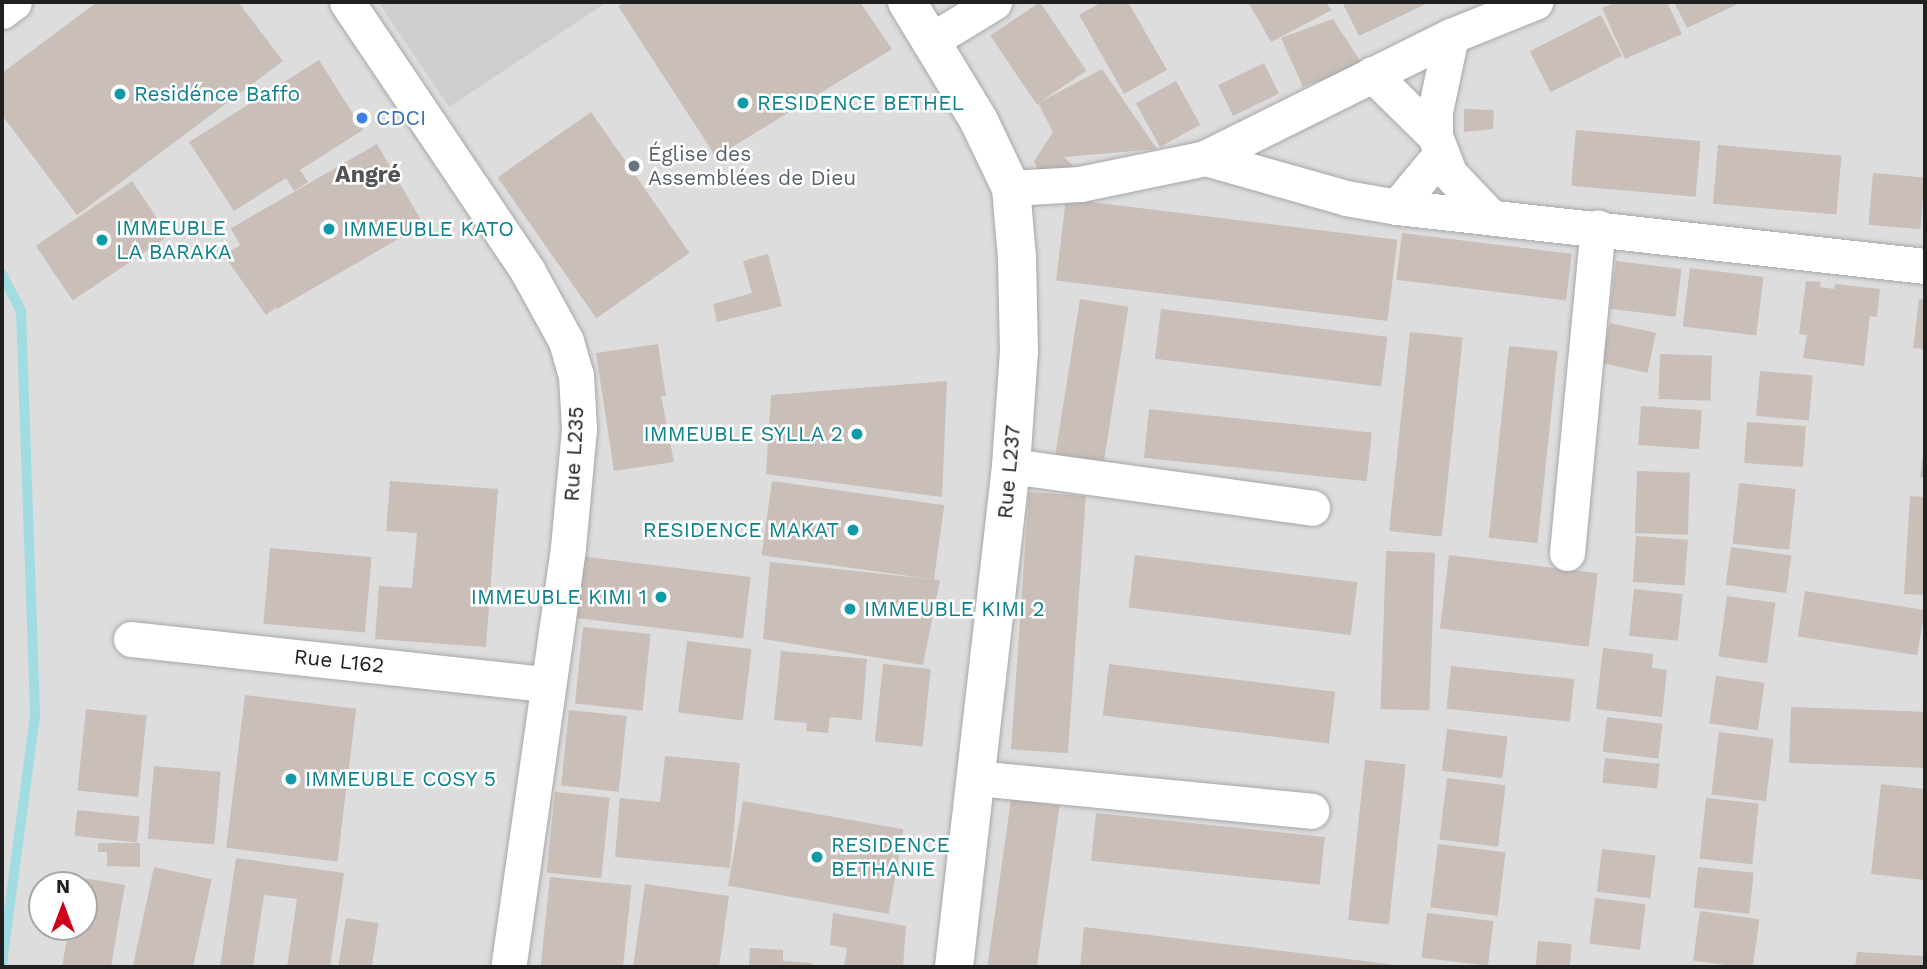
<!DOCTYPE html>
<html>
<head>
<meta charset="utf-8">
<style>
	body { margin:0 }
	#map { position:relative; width:1927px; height:969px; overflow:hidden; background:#f2ece6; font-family:"Work Sans",sans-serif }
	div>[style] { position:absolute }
	.residential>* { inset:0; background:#dedddd }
	.religious>* { inset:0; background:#cecece }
	.stream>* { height:10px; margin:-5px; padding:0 5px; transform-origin:5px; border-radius:5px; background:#a2dce3 }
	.building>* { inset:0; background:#cabeb8; transform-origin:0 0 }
	.roads { filter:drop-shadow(0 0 2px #a7a7a7) drop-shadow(0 0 2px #a7a7a7) }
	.minor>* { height:35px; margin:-17.5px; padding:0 17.5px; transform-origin:17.5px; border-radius:17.5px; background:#fff }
	.tertiary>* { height:38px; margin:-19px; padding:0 19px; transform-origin:19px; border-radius:19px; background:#fff }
	.dots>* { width:19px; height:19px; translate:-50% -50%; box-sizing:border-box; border:4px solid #fff; border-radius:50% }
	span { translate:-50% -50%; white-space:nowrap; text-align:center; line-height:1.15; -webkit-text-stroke:5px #fff; paint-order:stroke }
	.culture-label { font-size:21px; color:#0d838f }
	.left { translate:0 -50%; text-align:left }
	.right { translate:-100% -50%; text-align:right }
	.shop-label { font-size:21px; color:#366cbe }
	.worship-label { font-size:21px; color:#5b616d }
	.street-label { font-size:21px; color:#202020 }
	.neighbourhood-label { font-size:23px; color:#535353; font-weight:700 }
	.frame { position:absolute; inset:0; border:4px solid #202020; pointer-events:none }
	.north { position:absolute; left:28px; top:871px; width:70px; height:70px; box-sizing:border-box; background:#fff; border:2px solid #a6a6a6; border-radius:50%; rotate:0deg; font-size:19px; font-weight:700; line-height:28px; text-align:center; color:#202020 }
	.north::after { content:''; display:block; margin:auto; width:24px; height:32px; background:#d0001a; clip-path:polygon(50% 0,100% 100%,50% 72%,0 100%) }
</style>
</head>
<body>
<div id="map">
	<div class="residential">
		<div style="clip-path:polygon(evenodd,2px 2px,1925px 2px,1925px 967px,2px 967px,2px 2px,42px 885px,84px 885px,84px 927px,42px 927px,42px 885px)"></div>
	</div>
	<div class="religious">
		<div style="clip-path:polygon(378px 2px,607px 2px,449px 107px)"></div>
	</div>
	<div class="stream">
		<div style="left:2px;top:274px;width:42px;rotate:62.8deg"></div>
		<div style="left:21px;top:311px;width:405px;rotate:88deg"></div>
		<div style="left:35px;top:716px;width:249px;rotate:97.6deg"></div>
	</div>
	<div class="building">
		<div style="clip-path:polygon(97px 2px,238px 2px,283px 61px,77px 215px,2px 115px,2px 73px)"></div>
		<div style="clip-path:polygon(625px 2px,860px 2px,892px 49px,716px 157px,618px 6px)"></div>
		<div style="left:1040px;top:2px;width:83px;height:60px;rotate:56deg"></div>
		<div style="clip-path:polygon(1102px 2px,1128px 2px,1167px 70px,1124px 94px,1079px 15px)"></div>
		<div style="clip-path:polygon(1248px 2px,1325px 2px,1332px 10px,1271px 42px)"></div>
		<div style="clip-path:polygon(1342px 2px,1430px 2px,1359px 36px)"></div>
		<div style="clip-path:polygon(1617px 2px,1667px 2px,1682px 34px,1625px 59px,1602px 8px)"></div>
		<div style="clip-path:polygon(1674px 2px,1742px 2px,1687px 28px)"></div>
		<div style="left:1601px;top:15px;width:46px;height:80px;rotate:63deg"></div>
		<div style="clip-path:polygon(1333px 19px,1362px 64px,1303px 87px,1281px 38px)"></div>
		<div style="clip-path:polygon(319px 60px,363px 130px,300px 170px,308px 182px,294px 191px,286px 178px,234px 211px,189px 142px)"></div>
		<div style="left:1264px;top:63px;width:34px;height:51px;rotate:64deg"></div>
		<div style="clip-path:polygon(1102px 69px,1157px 149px,1064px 157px,1075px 168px,1038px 170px,1034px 161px,1053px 132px,1038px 103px)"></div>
		<div style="left:1176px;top:81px;width:50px;height:46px;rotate:61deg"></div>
		<div style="clip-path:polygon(1464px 109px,1494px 110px,1493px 129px,1464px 132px)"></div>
		<div style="left:591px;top:112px;width:172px;height:114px;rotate:55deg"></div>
		<div style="left:1576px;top:130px;width:125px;height:56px;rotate:5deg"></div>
		<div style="left:377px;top:144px;width:93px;height:169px;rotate:60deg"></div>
		<div style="left:1718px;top:145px;width:124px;height:59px;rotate:5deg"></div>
		<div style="left:1873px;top:173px;width:52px;height:52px;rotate:5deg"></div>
		<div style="left:132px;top:181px;width:66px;height:116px;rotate:56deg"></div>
		<div style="left:1066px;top:199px;width:334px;height:82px;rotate:7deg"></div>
		<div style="left:1402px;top:233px;width:171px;height:47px;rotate:7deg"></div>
		<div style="left:240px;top:245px;width:72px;height:19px;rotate:55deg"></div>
		<div style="clip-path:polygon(768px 254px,782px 306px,717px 322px,713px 304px,752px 293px,743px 261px)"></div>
		<div style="left:1616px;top:261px;width:66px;height:48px;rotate:7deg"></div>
		<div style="left:1690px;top:268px;width:74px;height:59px;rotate:7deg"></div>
		<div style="clip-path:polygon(1806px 281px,1821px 282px,1820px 287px,1834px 289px,1835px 284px,1880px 289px,1877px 317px,1870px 316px,1864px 366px,1803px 358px,1807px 335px,1799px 334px)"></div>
		<div style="left:1080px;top:299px;width:49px;height:162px;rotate:9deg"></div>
		<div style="clip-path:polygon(1919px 299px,1925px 300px,1925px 349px,1913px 348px)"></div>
		<div style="left:1161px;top:309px;width:228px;height:50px;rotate:7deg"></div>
		<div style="left:1610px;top:323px;width:47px;height:41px;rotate:12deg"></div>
		<div style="left:1410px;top:332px;width:53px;height:200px;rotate:6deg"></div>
		<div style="clip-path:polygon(658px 344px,666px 396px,661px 396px,674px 462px,614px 471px,596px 353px)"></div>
		<div style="left:1509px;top:346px;width:49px;height:193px;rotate:6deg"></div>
		<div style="left:1660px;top:354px;width:52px;height:45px;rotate:2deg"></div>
		<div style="left:1760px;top:371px;width:53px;height:45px;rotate:5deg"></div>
		<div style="clip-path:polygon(947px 381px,942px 497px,766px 474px,771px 395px)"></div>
		<div style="left:1641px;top:406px;width:61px;height:39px;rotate:4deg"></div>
		<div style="left:1149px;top:409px;width:224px;height:49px;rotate:6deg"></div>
		<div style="left:1747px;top:422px;width:59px;height:41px;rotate:4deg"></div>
		<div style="clip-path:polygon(1924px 447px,1925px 447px,1925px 477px,1920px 477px)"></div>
		<div style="left:1637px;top:471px;width:53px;height:62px;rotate:2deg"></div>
		<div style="clip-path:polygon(390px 481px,498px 489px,486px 647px,375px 639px,379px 586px,412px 588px,417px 533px,386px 531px)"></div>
		<div style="left:772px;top:481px;width:174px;height:75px;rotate:8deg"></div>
		<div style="left:1739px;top:483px;width:57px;height:61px;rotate:6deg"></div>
		<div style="left:1029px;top:492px;width:57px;height:258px;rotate:4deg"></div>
		<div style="clip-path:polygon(1910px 496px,1925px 497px,1925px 595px,1904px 594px)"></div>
		<div style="left:1636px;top:536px;width:52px;height:46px;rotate:4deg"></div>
		<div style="left:1731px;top:547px;width:61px;height:38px;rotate:8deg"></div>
		<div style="left:270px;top:548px;width:102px;height:76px;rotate:5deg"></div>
		<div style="left:1386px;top:551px;width:49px;height:158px;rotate:2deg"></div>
		<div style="left:1135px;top:555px;width:224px;height:53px;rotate:7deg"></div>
		<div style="left:1449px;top:555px;width:150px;height:74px;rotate:7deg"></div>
		<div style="left:580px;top:556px;width:172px;height:62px;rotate:7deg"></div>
		<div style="clip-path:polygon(770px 562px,940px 580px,923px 665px,763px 639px)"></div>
		<div style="left:1634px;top:589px;width:49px;height:47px;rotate:6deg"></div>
		<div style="left:1805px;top:591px;width:121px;height:46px;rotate:9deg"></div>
		<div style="left:1727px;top:596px;width:49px;height:61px;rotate:8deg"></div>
		<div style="left:583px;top:627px;width:68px;height:77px;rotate:6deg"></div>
		<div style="left:687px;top:641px;width:65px;height:72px;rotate:7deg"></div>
		<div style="clip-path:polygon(1603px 648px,1653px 654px,1652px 668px,1667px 670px,1662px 717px,1596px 709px)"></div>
		<div style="clip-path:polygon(781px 651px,867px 659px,862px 720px,830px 717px,828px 733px,806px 731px,807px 723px,774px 720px)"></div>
		<div style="left:883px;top:664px;width:48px;height:78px;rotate:6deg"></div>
		<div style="left:1109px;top:664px;width:228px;height:52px;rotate:7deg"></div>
		<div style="left:1451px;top:666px;width:124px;height:43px;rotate:6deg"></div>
		<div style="left:1716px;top:676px;width:49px;height:48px;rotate:8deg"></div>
		<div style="left:245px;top:695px;width:112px;height:154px;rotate:7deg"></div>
		<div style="left:1791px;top:707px;width:134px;height:56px;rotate:2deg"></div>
		<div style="left:86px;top:709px;width:61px;height:82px;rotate:6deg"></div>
		<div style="left:569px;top:710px;width:58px;height:76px;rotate:6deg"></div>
		<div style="left:1607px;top:717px;width:56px;height:35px;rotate:7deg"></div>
		<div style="left:1447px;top:729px;width:61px;height:42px;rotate:7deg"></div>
		<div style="left:1719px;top:732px;width:55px;height:63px;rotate:7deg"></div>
		<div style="clip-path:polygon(665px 756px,740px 763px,730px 868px,615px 857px,620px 798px,660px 802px)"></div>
		<div style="left:1605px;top:758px;width:55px;height:25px;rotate:6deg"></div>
		<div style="left:1365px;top:760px;width:41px;height:161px;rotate:6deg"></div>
		<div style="left:154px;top:766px;width:67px;height:73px;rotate:5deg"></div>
		<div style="left:1447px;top:778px;width:59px;height:62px;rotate:7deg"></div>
		<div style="clip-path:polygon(1881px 784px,1925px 789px,1925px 880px,1871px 874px)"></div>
		<div style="left:555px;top:792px;width:55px;height:81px;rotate:6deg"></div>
		<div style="left:1706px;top:798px;width:53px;height:61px;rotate:6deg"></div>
		<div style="left:1011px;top:799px;width:49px;height:169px;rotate:8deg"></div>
		<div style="left:743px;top:801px;width:163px;height:86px;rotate:10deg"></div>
		<div style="left:77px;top:810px;width:63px;height:26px;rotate:6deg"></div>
		<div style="left:1096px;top:813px;width:230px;height:48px;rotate:6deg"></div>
		<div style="clip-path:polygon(98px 843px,140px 843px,140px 867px,107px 866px,107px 852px,98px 852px)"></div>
		<div style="left:1438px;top:844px;width:68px;height:64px;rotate:7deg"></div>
		<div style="left:1602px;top:849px;width:54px;height:43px;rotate:7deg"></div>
		<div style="clip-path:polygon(236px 858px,344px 873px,330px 967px,287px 967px,297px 899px,264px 895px,253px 967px,220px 967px)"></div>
		<div style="left:154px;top:867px;width:59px;height:102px;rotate:12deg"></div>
		<div style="left:1698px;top:867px;width:56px;height:41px;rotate:6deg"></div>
		<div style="clip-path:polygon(77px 877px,125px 885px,111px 967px,62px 967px,69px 927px,84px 927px,84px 885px,76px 885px)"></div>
		<div style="left:550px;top:877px;width:82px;height:90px;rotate:6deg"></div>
		<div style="clip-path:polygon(645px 884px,729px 896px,719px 967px,633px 967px)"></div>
		<div style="left:1595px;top:898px;width:51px;height:46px;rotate:7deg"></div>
		<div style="left:1700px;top:911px;width:60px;height:50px;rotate:8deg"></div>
		<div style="clip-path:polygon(833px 913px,906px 926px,903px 967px,844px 967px,847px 948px,830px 945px)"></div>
		<div style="left:1427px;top:913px;width:67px;height:45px;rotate:7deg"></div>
		<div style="left:346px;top:918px;width:33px;height:49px;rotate:9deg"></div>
		<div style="clip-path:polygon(1084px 927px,1405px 966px,1405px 967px,1080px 967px)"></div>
		<div style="left:1538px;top:941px;width:34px;height:26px;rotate:5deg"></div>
		<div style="clip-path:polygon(750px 948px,783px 950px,783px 961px,812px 963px,811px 967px,749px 967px)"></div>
		<div style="clip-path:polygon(1857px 952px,1925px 956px,1925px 967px,1855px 967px)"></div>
	</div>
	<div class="roads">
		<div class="minor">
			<div style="left:347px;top:2px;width:323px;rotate:56.1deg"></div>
			<div style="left:527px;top:270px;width:81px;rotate:61.2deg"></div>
			<div style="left:566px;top:341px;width:35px;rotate:74deg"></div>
			<div style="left:576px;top:375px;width:54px;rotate:86.8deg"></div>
			<div style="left:579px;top:429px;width:120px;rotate:95.3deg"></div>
			<div style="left:568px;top:548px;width:423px;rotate:98.1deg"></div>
			<div style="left:2px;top:11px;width:15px;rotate:-37deg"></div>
			<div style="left:1451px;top:36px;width:77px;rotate:102deg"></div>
			<div style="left:1435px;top:111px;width:25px;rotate:90deg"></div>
			<div style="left:1435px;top:136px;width:40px;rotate:69deg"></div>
			<div style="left:1449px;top:173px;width:58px;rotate:46.4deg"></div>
			<div style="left:932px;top:40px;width:73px;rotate:-31.5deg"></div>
			<div style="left:1372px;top:74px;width:88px;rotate:44.5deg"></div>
			<div style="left:1205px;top:158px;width:147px;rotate:15.8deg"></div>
			<div style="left:1346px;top:198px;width:52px;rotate:10deg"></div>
			<div style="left:1397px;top:207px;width:531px;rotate:6.38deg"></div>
			<div style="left:1011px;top:188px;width:69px;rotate:-3.3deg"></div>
			<div style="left:1080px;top:184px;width:128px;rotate:-11.7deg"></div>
			<div style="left:1205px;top:158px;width:275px;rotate:-26.4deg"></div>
			<div style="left:1451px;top:36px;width:91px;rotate:-22deg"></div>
			<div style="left:1397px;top:207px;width:66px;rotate:-50.5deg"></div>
			<div style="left:1011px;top:466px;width:304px;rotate:7.9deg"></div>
			<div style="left:1567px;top:553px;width:327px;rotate:-84.6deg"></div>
			<div style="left:131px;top:639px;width:418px;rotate:6.2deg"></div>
			<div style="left:977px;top:778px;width:336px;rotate:5.6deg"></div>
		</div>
		<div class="tertiary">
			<div style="left:907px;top:2px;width:139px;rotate:58.8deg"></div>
			<div style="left:979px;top:121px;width:74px;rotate:64.5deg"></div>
			<div style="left:1011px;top:188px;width:70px;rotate:85.1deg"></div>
			<div style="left:1017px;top:258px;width:93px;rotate:88.8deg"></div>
			<div style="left:1019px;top:351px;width:115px;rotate:94deg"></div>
			<div style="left:1011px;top:466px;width:504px;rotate:96.49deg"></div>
		</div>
	</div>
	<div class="dots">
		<div style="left:120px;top:94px;background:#0f9aa8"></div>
		<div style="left:743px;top:103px;background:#0f9aa8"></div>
		<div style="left:362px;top:118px;background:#3f7fe0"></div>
		<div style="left:634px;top:166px;background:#6b7280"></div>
		<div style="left:329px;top:229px;background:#0f9aa8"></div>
		<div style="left:102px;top:240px;background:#0f9aa8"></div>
		<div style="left:857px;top:434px;background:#0f9aa8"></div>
		<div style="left:853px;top:530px;background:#0f9aa8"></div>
		<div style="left:661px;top:597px;background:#0f9aa8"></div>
		<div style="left:850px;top:609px;background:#0f9aa8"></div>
		<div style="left:291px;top:779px;background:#0f9aa8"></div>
		<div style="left:817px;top:857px;background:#0f9aa8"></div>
	</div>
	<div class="culture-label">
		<span class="left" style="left:134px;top:94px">Residénce Baffo</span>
		<span class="left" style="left:757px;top:103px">RESIDENCE BETHEL</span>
		<span class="left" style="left:116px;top:240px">IMMEUBLE<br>LA BARAKA</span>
		<span class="left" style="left:343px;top:229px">IMMEUBLE KATO</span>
		<span class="right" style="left:843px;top:434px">IMMEUBLE SYLLA 2</span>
		<span class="right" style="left:839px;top:530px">RESIDENCE MAKAT</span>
		<span class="right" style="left:647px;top:597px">IMMEUBLE KIMI 1</span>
		<span class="left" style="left:864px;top:609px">IMMEUBLE KIMI 2</span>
		<span class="left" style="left:305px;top:779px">IMMEUBLE COSY 5</span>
		<span class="left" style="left:831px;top:857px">RESIDENCE<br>BETHANIE</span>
	</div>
	<div class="shop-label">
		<span class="left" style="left:376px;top:118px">CDCI</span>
	</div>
	<div class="worship-label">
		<span class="left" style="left:648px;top:166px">Église des<br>Assemblées de Dieu</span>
	</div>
	<div class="street-label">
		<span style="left:574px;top:454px;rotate:-87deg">Rue L235</span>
		<span style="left:1009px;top:472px;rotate:-85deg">Rue L237</span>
		<span style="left:339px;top:661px;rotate:6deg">Rue L162</span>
	</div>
	<div class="neighbourhood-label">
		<span style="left:368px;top:175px">Angré</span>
	</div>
	<div class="frame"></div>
	<div class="north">N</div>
</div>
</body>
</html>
